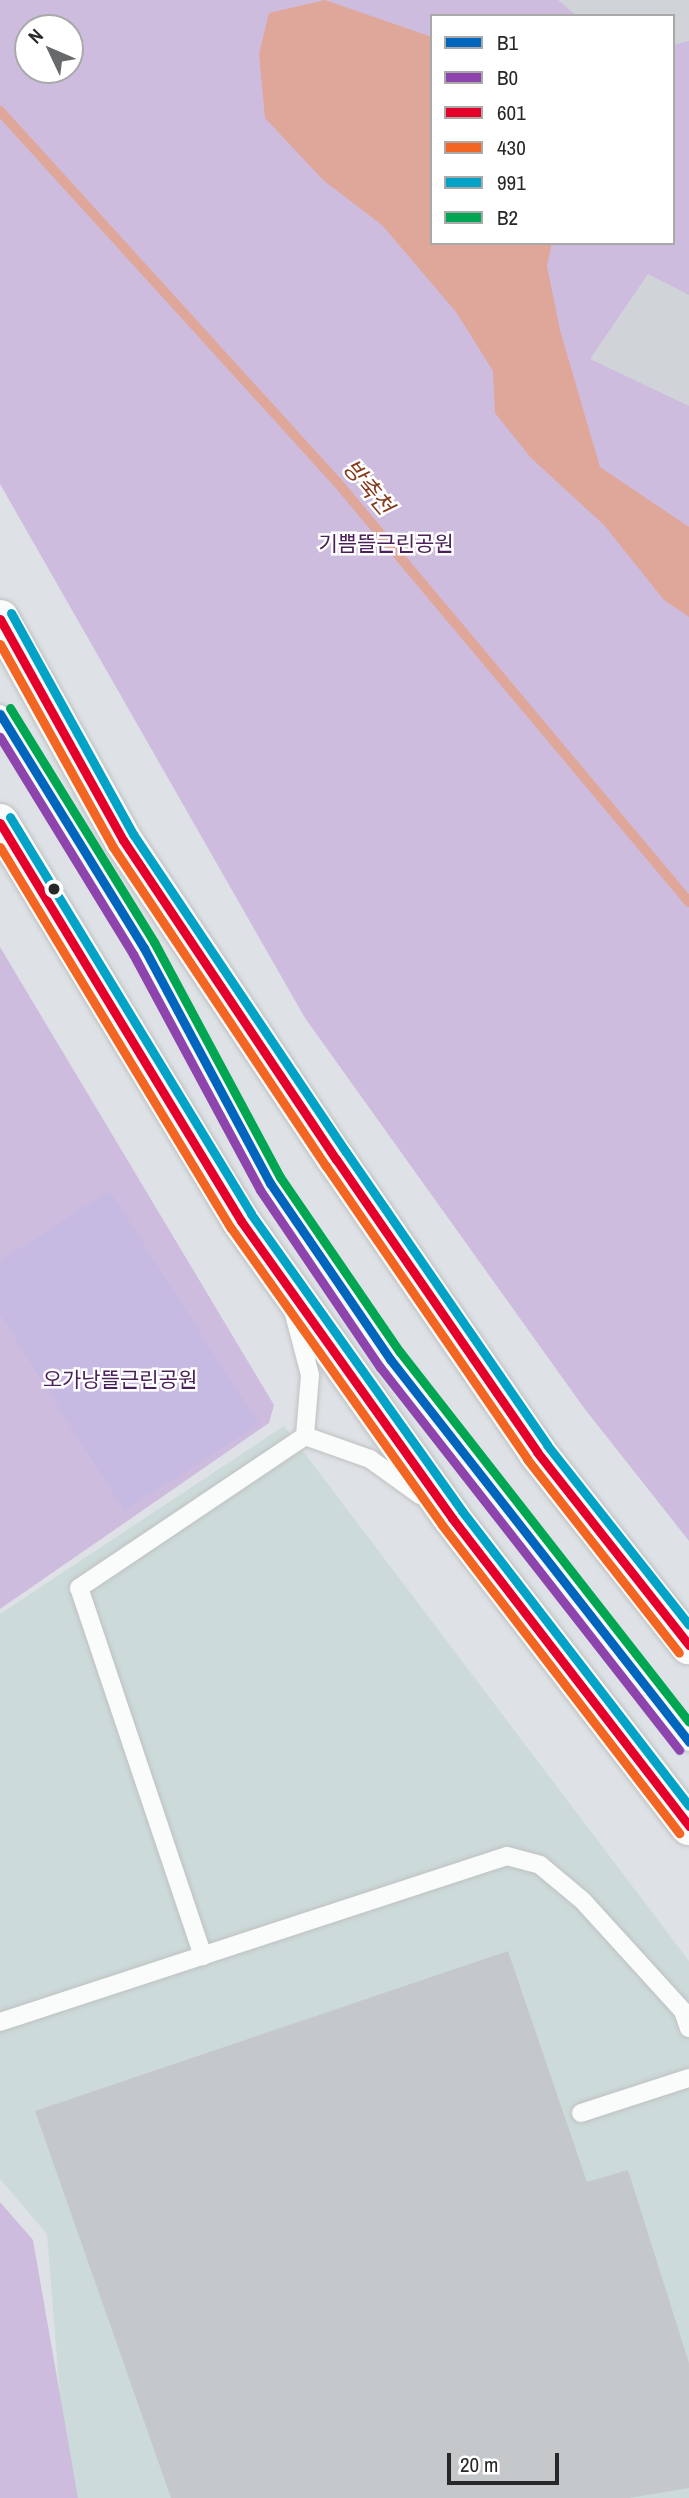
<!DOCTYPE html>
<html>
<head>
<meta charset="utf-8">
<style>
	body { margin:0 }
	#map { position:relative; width:689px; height:2498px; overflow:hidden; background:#dee2e6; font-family:"Archivo Narrow","Noto Sans KR",sans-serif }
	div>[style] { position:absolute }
	.medical>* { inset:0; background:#cddada }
	.green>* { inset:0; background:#cebcdf }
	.pitch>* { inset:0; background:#c6bae3 }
	.plaza>* { inset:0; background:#d0d3d8 }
	.water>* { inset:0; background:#dfa79a }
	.stream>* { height:10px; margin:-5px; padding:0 5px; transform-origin:5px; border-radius:5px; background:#dfa79a }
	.building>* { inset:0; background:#c5c8cb }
	.roads { filter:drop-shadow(0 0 2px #bfc0c0) drop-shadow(0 0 2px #bfc0c0) }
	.lane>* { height:18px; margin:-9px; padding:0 9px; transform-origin:9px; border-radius:9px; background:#fafbfb }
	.secondary>* { height:38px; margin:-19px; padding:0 19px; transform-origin:19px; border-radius:19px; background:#fafbfb }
	.bus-1>* { height:9px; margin:-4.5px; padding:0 4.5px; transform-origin:4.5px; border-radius:4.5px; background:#0065bd }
	.bus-2>* { height:9px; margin:-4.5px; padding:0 4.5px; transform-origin:4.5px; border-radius:4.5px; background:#8e44ad }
	.bus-3>* { height:9px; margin:-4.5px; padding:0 4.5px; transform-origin:4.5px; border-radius:4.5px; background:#e4002b }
	.bus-4>* { height:9px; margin:-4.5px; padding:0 4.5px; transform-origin:4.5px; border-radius:4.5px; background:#f26522 }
	.bus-5>* { height:9px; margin:-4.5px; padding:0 4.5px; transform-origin:4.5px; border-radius:4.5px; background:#02a3c6 }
	.bus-6>* { height:9px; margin:-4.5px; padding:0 4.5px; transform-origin:4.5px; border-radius:4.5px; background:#00a651 }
	.dots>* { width:19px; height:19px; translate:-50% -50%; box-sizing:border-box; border:4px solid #fff; border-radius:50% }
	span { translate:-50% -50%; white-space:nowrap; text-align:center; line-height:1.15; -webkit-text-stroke:5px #fff; paint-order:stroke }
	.park-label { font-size:21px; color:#4c215b }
	.water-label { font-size:23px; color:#873b1c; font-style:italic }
	.legend { position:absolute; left:430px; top:14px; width:245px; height:231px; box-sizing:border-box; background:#fff; border:2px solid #a9a9a9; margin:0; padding:9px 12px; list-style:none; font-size:21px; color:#282828 }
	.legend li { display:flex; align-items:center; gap:14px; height:35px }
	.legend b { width:35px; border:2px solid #a9a9a9 }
	.north { position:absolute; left:14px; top:14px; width:70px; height:70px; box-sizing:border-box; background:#fff; border:2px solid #a9a9a9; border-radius:50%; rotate:314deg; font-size:19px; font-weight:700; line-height:28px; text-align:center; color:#282828 }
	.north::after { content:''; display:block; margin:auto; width:24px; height:32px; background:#68696a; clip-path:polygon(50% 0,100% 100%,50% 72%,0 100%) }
	.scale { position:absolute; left:447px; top:2453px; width:112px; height:32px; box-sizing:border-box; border:4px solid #282828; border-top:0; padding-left:9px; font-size:21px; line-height:24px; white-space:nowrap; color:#282828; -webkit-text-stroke:5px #fff; paint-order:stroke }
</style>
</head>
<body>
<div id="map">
	<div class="medical">
		<div style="clip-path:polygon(284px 1426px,689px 1961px,689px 2498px,68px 2498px,47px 2234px,0 2179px,0 1614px)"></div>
	</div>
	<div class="green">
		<div style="clip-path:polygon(evenodd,0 0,689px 0,689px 1541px,584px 1408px,305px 1018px,0 484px,0 0,432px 16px,673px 16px,673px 243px,432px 243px,432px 16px,0 0,28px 28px,70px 28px,70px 70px,28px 70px,28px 28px)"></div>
		<div style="clip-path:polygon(0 947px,274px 1405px,269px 1423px,0 1609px)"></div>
		<div style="clip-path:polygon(0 2202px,33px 2240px,78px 2498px,0 2498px)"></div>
	</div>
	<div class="pitch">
		<div style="clip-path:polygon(110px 1191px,259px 1424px,124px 1511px,0 1315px,0 1261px)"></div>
	</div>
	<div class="plaza">
		<div style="clip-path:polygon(558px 0,689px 0,689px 41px,673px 45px,673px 16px,577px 16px)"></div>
		<div style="clip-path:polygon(648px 274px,689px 295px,689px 406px,590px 359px)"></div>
	</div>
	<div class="water">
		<div style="clip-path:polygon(325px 0,432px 37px,432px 243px,552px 243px,547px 266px,560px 330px,600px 467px,689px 527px,689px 617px,664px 600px,604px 525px,531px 458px,495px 413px,493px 371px,456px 312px,382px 225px,324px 181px,265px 118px,259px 54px,269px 13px)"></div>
	</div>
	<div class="stream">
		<div style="left:0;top:111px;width:501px;rotate:47.75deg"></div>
		<div style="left:337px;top:482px;width:548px;rotate:50.03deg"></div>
	</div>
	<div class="building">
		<div style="clip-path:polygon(508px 1951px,587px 2182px,628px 2170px,689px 2363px,689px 2488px,629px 2498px,171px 2498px,35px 2111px)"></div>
	</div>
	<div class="roads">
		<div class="lane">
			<div style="left:0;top:714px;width:275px;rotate:58.4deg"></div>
			<div style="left:144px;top:948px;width:267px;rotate:61.8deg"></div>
			<div style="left:270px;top:1183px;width:213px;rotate:55.7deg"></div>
			<div style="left:390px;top:1359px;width:486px;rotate:52deg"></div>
			<div style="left:294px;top:1314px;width:63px;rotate:75.3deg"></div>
			<div style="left:310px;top:1375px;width:61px;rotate:94.7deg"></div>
			<div style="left:305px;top:1436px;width:69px;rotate:19.5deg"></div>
			<div style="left:370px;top:1459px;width:62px;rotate:35.8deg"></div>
			<div style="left:203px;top:1956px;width:388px;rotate:-108.6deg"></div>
			<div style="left:79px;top:1588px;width:272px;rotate:-33.9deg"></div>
			<div style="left:0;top:2022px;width:533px;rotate:-18.13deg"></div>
			<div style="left:507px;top:1856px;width:34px;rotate:15deg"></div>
			<div style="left:540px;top:1865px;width:56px;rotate:39.9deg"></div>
			<div style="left:583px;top:1901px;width:149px;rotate:47.7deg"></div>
			<div style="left:683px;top:2011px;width:18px;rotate:71deg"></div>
			<div style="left:581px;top:2113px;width:114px;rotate:-18deg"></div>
		</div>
		<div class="secondary">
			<div style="left:0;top:619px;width:253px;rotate:60.9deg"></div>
			<div style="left:123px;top:840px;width:384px;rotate:56.3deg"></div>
			<div style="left:336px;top:1159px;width:355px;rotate:55.5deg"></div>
			<div style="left:537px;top:1452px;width:246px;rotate:51.8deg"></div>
			<div style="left:0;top:823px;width:465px;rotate:58.8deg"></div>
			<div style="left:241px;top:1221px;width:364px;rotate:54.6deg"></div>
			<div style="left:452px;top:1518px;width:389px;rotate:52.4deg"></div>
		</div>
	</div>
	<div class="bus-1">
		<div style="left:0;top:714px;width:275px;rotate:58.4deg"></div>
		<div style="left:144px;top:948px;width:267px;rotate:61.8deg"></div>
		<div style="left:270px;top:1183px;width:213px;rotate:55.7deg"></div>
		<div style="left:390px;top:1359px;width:486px;rotate:52deg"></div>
	</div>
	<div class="bus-2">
		<div style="left:0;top:737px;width:255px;rotate:58.5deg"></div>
		<div style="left:133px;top:954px;width:268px;rotate:61.7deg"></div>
		<div style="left:260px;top:1190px;width:214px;rotate:55.9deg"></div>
		<div style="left:380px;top:1367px;width:486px;rotate:52deg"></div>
	</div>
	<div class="bus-3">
		<div style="left:0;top:619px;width:253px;rotate:60.9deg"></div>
		<div style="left:123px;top:840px;width:384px;rotate:56.3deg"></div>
		<div style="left:336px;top:1159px;width:355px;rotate:55.5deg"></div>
		<div style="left:537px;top:1452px;width:246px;rotate:51.8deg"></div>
		<div style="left:0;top:823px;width:465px;rotate:58.8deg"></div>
		<div style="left:241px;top:1221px;width:364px;rotate:54.6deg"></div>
		<div style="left:452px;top:1518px;width:389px;rotate:52.4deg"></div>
	</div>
	<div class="bus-4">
		<div style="left:0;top:644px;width:232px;rotate:60.9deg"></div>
		<div style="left:113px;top:847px;width:384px;rotate:56.3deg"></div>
		<div style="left:326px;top:1166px;width:355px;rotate:55.5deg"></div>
		<div style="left:527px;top:1459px;width:246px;rotate:51.9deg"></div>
		<div style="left:0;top:847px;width:446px;rotate:58.8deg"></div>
		<div style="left:231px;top:1228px;width:364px;rotate:54.6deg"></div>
		<div style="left:442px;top:1525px;width:389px;rotate:52.4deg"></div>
	</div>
	<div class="bus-5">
		<div style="left:11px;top:613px;width:252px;rotate:61.1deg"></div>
		<div style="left:133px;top:834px;width:383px;rotate:56.2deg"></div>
		<div style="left:346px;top:1152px;width:355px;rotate:55.5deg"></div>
		<div style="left:547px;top:1445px;width:229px;rotate:51.7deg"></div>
		<div style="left:10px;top:817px;width:464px;rotate:58.7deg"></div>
		<div style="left:251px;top:1214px;width:364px;rotate:54.6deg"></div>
		<div style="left:462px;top:1511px;width:372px;rotate:52.4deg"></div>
	</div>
	<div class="bus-6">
		<div style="left:10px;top:708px;width:275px;rotate:58.4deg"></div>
		<div style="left:154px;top:942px;width:267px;rotate:61.8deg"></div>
		<div style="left:280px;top:1177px;width:212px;rotate:55.6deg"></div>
		<div style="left:400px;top:1352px;width:469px;rotate:52deg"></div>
	</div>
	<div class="dots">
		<div style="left:54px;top:889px;background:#282828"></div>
	</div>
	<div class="park-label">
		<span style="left:386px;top:544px">기쁨뜰근린공원</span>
		<span style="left:120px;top:1380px">오가낭뜰근린공원</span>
	</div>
	<div class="water-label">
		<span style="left:368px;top:487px;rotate:50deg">방축천</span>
	</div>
	<ul class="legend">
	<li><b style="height:9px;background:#0065bd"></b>B1</li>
	<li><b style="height:9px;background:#8e44ad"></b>B0</li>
	<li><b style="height:9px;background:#e4002b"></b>601</li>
	<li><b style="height:9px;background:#f26522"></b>430</li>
	<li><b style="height:9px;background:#02a3c6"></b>991</li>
	<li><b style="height:9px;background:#00a651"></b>B2</li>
	</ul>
	<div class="north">N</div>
	<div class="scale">20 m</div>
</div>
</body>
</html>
